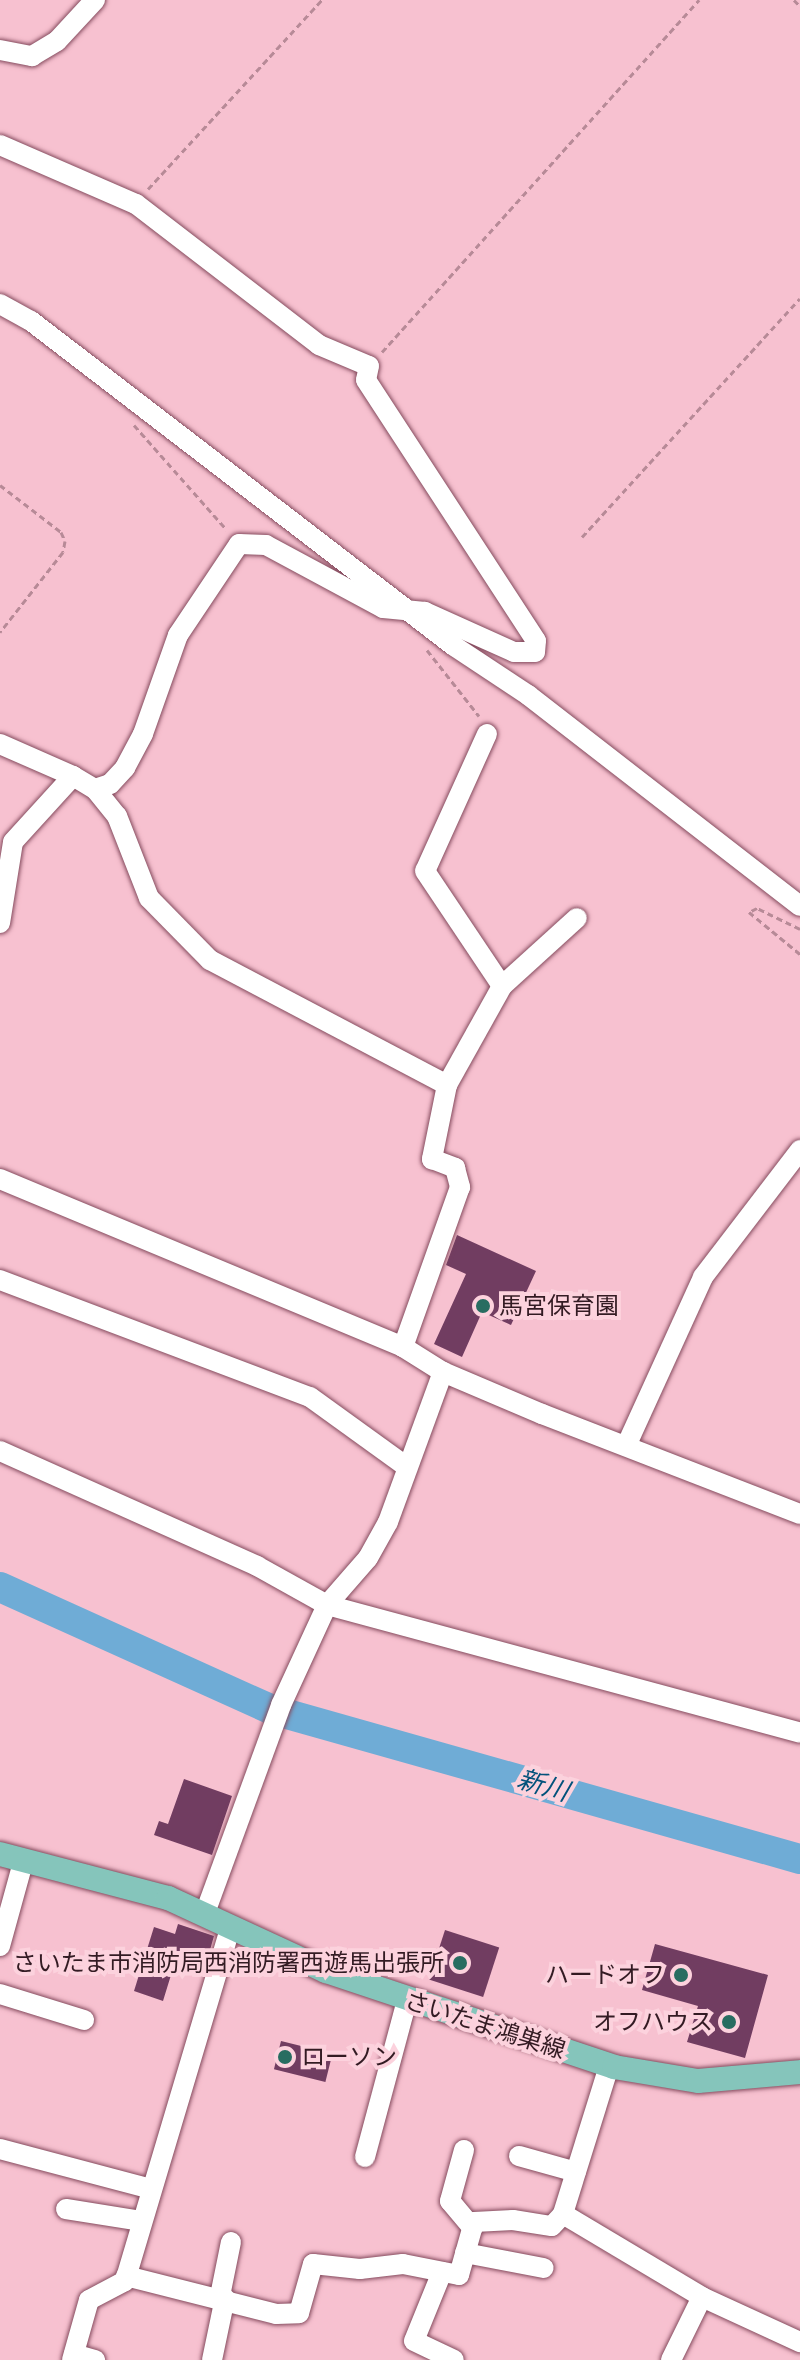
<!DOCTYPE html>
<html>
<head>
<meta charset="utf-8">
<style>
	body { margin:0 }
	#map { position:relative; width:800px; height:2360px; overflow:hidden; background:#f7c1d0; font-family:"DM Sans","Noto Sans JP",sans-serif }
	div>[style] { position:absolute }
	.river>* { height:30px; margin:-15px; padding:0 15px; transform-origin:15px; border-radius:15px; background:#6facd6 }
	.building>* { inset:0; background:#713d61; transform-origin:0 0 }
	.path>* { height:3px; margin-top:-1.5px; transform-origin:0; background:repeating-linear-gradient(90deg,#b78a97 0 6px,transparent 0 10px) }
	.roads { filter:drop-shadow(0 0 2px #854b5e) drop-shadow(0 0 2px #854b5e) }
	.minor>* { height:20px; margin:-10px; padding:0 10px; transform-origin:10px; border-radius:10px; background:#fff }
	.major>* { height:24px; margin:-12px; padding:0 12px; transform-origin:12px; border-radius:12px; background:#85c5bb }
	.dots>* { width:22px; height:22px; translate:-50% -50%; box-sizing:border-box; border:4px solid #fcd2dd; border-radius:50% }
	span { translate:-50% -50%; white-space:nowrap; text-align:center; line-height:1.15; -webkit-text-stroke:8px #fcd2dd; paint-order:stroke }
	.poi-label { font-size:24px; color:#331b23 }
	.left { translate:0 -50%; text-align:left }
	.right { translate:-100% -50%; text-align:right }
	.street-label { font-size:24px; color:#331b23 }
	.water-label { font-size:26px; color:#03527b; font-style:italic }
</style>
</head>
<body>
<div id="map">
	<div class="river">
		<div style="left:0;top:1587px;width:299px;rotate:24.3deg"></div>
		<div style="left:287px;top:1714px;width:533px;rotate:15.78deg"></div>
	</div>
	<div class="building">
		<div style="clip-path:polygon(457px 1235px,536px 1271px,511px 1325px,482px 1312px,462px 1357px,434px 1344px,466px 1274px,446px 1265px)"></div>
		<div style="clip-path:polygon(184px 1779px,232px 1796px,212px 1855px,154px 1835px,159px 1821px,168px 1824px)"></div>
		<div style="clip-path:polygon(178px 1924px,214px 1936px,204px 1971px,175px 1962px,163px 2001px,134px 1991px,154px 1927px,175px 1934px)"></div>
		<div style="left:445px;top:1930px;width:57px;height:52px;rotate:18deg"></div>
		<div style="clip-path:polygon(655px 1944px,768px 1975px,745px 2058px,687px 2042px,698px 2006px,642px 1990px)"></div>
		<div style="left:281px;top:2041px;width:53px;height:29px;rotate:14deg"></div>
	</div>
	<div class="path">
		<div style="left:794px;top:0;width:8px;rotate:45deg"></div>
		<div style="left:148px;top:189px;width:257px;rotate:-47.4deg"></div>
		<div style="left:382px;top:352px;width:474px;rotate:-48deg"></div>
		<div style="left:134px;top:425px;width:140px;rotate:48.5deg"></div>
		<div style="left:0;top:485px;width:77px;rotate:37.6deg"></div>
		<div style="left:61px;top:532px;width:10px;rotate:66deg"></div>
		<div style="left:65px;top:541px;width:11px;rotate:100deg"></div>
		<div style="left:63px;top:552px;width:102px;rotate:128.2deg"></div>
		<div style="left:582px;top:537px;width:323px;rotate:-47.6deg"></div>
		<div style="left:427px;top:650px;width:84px;rotate:51.8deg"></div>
		<div style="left:800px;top:929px;width:48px;rotate:-154deg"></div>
		<div style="left:757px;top:908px;width:9px;rotate:153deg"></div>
		<div style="left:749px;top:912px;width:66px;rotate:39.5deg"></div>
	</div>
	<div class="roads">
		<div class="minor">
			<div style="left:0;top:50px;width:33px;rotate:11deg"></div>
			<div style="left:32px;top:56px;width:29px;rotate:-31deg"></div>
			<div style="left:57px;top:41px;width:56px;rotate:-47.2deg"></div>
			<div style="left:0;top:145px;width:148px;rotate:23.5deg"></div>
			<div style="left:136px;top:204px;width:231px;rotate:37.6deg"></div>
			<div style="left:319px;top:345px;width:54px;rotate:22.8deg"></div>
			<div style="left:369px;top:366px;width:14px;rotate:102deg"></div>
			<div style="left:366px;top:380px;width:311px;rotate:56.9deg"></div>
			<div style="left:536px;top:641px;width:11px;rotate:95deg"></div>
			<div style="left:535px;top:652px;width:21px;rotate:180deg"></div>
			<div style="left:514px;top:652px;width:98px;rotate:-155.8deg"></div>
			<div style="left:425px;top:612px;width:42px;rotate:-174.6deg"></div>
			<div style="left:383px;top:608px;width:133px;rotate:-151.7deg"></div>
			<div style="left:266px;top:545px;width:27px;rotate:-178deg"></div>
			<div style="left:239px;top:544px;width:110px;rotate:123.8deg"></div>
			<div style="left:178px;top:635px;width:105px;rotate:109.5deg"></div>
			<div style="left:143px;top:734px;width:38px;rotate:118deg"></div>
			<div style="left:125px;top:768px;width:22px;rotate:133deg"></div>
			<div style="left:110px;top:784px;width:16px;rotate:162deg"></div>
			<div style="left:0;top:304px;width:35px;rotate:29deg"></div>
			<div style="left:31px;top:321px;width:533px;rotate:37.54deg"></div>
			<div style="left:454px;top:646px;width:89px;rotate:33.5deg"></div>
			<div style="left:528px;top:695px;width:344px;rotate:37.8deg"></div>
			<div style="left:487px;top:734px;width:150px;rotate:114.3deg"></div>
			<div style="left:425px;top:871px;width:138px;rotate:56.2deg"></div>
			<div style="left:0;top:744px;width:80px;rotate:23.7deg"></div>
			<div style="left:73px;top:776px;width:89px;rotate:132.3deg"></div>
			<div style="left:13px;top:842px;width:82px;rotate:99.1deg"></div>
			<div style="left:73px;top:776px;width:26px;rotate:31deg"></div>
			<div style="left:95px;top:789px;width:35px;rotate:51deg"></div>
			<div style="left:117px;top:816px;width:88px;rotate:68.7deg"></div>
			<div style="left:149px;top:898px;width:87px;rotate:45.5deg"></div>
			<div style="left:210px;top:960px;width:268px;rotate:27.8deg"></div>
			<div style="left:447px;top:1085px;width:76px;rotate:101.5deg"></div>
			<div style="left:432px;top:1159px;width:25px;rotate:21deg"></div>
			<div style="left:455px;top:1168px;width:20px;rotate:75deg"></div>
			<div style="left:460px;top:1187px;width:170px;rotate:109.6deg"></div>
			<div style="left:447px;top:1085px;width:113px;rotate:-60.9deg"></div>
			<div style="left:502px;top:986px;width:101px;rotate:-42.2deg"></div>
			<div style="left:0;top:1179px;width:437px;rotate:22.6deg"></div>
			<div style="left:403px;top:1347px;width:47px;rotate:32deg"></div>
			<div style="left:443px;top:1372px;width:108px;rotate:23deg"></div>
			<div style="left:542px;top:1414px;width:277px;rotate:21.2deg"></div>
			<div style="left:0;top:1280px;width:331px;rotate:20.7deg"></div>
			<div style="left:310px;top:1397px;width:120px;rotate:35.8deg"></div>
			<div style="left:627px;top:1444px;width:183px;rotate:-65.5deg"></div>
			<div style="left:703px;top:1277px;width:160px;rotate:-52.6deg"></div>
			<div style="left:0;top:1451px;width:282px;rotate:24.1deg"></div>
			<div style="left:257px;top:1566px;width:80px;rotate:29.1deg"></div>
			<div style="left:327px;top:1605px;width:490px;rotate:15.1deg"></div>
			<div style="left:205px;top:1913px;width:221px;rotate:-69.9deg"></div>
			<div style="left:281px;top:1705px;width:110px;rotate:-65.3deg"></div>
			<div style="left:327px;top:1605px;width:62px;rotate:-48.9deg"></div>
			<div style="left:368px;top:1558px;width:41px;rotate:-60.9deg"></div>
			<div style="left:388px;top:1522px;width:160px;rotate:-69.9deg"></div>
			<div style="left:0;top:1946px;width:90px;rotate:-74.6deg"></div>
			<div style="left:0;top:1994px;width:88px;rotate:17.2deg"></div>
			<div style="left:609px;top:2066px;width:155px;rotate:107.3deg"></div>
			<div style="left:563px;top:2214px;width:162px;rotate:30.8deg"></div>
			<div style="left:702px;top:2297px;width:108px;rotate:24.7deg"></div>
			<div style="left:0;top:2149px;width:156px;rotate:14.8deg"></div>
			<div style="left:464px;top:2150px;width:53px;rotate:105.4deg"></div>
			<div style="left:450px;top:2201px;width:35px;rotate:50deg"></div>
			<div style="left:519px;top:2156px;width:59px;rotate:15.7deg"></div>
			<div style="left:365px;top:2157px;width:163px;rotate:-75deg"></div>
			<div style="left:66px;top:2209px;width:77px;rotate:9deg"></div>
			<div style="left:465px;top:2253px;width:80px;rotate:10.8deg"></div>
			<div style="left:442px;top:2272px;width:74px;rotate:112.1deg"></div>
			<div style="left:414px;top:2341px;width:44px;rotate:25.4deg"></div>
			<div style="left:126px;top:2276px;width:155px;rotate:14.2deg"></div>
			<div style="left:276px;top:2314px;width:23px;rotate:-2deg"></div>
			<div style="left:299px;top:2313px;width:51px;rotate:-74.1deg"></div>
			<div style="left:313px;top:2264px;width:47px;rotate:6.1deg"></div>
			<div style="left:360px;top:2269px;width:43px;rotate:-6.6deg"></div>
			<div style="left:403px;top:2264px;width:57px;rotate:11.1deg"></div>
			<div style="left:459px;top:2275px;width:55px;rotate:-74.2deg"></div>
			<div style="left:474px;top:2222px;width:39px;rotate:-3deg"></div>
			<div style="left:513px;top:2220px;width:39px;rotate:9deg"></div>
			<div style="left:552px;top:2226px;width:16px;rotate:-47deg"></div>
			<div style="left:220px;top:2296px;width:55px;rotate:-78.5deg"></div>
			<div style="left:74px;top:2354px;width:22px;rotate:16deg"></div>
			<div style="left:72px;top:2360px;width:62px;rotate:-74.2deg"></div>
			<div style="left:89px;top:2300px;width:41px;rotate:-27.8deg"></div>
			<div style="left:125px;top:2281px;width:368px;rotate:-73.4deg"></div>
			<div style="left:212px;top:2360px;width:63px;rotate:-78.2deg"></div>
			<div style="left:671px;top:2360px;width:70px;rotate:-63.8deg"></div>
		</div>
		<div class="major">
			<div style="left:0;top:1854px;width:174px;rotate:14.7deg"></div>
			<div style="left:168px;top:1898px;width:174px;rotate:24.8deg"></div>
			<div style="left:326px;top:1971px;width:304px;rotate:18.4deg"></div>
			<div style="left:614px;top:2067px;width:85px;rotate:9.5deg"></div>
			<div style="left:698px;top:2081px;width:102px;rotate:-5deg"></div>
		</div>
	</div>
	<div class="dots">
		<div style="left:483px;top:1306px;background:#286d61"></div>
		<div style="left:460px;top:1963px;background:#286d61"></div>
		<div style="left:681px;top:1975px;background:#286d61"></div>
		<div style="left:729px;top:2022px;background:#286d61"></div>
		<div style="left:285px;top:2057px;background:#286d61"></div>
	</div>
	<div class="poi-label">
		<span class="left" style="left:499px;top:1306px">馬宮保育園</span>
		<span class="right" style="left:444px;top:1963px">さいたま市消防局西消防署西遊馬出張所</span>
		<span class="right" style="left:665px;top:1975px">ハードオフ</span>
		<span class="right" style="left:713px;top:2022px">オフハウス</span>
		<span class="left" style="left:301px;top:2057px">ローソン</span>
	</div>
	<div class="street-label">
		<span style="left:485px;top:2025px;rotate:18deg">さいたま鴻巣線</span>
	</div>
	<div class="water-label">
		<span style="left:543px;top:1786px;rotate:16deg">新川</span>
	</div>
</div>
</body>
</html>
